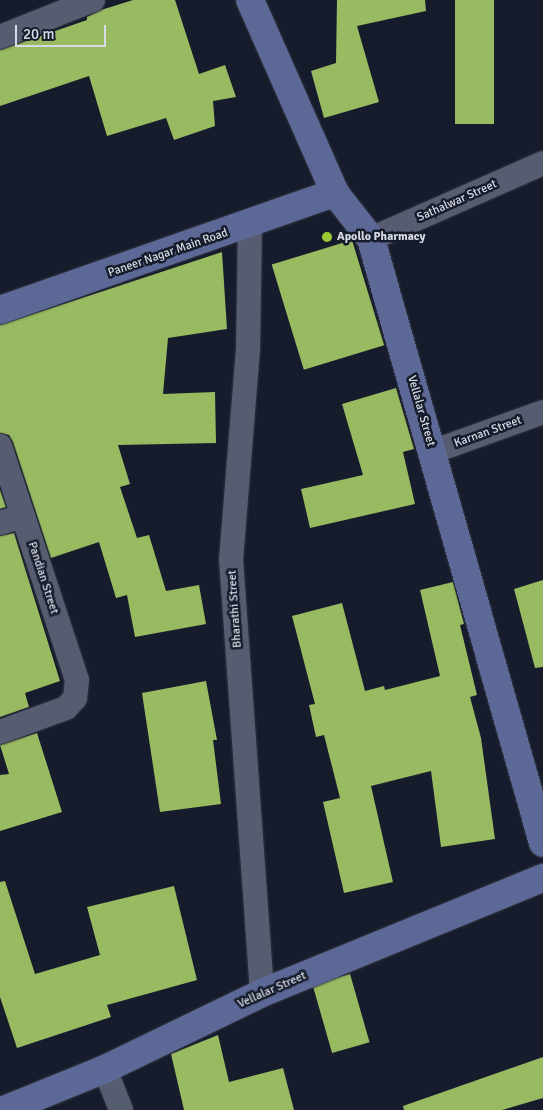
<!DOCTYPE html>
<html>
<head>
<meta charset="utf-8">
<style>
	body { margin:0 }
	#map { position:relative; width:543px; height:1110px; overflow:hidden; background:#171c2c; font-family:Signika,sans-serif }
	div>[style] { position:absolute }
	.building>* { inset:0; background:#98ba60; transform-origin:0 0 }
	.roads { filter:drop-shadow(0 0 1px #323542) drop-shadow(0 0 1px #323542) }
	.street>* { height:24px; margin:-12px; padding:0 12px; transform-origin:12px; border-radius:12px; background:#575d71 }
	.secondary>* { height:28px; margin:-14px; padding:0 14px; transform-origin:14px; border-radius:14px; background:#5c6895 }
	.dots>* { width:14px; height:14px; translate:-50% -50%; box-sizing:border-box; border:2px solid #171c2c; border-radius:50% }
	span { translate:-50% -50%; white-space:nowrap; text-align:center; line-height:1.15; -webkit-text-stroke:5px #171c2c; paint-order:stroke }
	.street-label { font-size:12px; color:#d7dbe7 }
	.poi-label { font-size:12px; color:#d7dbe7; font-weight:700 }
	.left { translate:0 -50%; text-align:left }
	.scale { position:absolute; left:15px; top:25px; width:91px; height:22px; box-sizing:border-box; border:2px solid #d7dbe7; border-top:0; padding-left:6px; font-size:15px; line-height:18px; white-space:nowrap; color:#d7dbe7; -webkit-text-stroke:4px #171c2c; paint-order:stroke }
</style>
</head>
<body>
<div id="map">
	<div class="building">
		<div style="clip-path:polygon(133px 0,175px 0,199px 74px,225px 65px,236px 97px,213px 101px,215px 126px,174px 140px,166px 118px,107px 136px,89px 76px,0 106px,0 50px,87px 20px,87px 17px,101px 10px)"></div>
		<div style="clip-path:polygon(337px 0,425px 0,426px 11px,357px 26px,379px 102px,324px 118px,311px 71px,336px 63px)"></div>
		<div style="left:455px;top:0;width:39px;height:124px"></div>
		<div style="left:352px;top:240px;width:110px;height:84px;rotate:73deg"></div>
		<div style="clip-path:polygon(222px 252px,227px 329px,168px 338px,163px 394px,215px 392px,216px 443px,118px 445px,130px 484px,120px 487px,137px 538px,149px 535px,166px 591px,199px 585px,206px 624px,135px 637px,127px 595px,116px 598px,99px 542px,51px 558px,13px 442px,9px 435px,0 433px,0 325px)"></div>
		<div style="clip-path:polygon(396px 388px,414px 449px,403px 452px,415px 504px,310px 528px,301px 489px,363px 475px,342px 404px)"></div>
		<div style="clip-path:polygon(0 490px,6px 507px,0 509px)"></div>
		<div style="clip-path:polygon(14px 533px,60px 681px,25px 693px,29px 707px,0 717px,0 536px)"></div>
		<div style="clip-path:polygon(543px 580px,543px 667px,535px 668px,514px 589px)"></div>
		<div style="clip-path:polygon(453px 582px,464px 624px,460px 625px,477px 695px,470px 697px,481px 738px,495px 839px,441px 847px,431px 771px,371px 786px,393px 882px,344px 893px,323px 802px,340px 798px,324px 735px,316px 737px,309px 705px,315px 704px,292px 616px,342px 603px,365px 691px,384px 686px,385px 690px,440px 676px,420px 590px)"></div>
		<div style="clip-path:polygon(206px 681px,217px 740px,213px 740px,221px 804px,160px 812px,142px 693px)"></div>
		<div style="clip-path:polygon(37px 733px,62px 812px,0 831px,0 775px,9px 774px,0 745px)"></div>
		<div style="clip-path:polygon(5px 881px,35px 974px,100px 955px,87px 907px,174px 886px,197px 980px,107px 1005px,111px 1017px,17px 1048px,0 997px,0 882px)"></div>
		<div style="left:350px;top:974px;width:71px;height:39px;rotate:74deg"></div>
		<div style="clip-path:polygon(218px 1035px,229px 1082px,283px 1068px,294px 1110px,184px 1110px,171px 1054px)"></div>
		<div style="clip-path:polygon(543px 1057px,543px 1098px,502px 1110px,404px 1110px,403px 1106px)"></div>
	</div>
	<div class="roads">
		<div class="street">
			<div style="left:0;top:37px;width:100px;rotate:-21.7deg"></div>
			<div style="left:250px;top:225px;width:124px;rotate:90.9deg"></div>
			<div style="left:248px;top:349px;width:211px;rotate:94.6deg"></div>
			<div style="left:231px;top:559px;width:435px;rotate:85.9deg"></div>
			<div style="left:371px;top:239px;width:188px;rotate:-23.8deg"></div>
			<div style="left:0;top:446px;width:246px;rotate:71.8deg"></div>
			<div style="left:77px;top:680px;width:18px;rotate:96deg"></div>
			<div style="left:75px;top:698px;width:13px;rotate:132deg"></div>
			<div style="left:66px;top:708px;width:70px;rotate:160deg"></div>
			<div style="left:432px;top:452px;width:118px;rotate:-19.8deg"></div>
			<div style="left:0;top:523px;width:24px;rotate:-17deg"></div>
			<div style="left:105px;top:1069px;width:44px;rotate:68.7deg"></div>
		</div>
		<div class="secondary">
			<div style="left:250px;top:0;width:211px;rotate:66.2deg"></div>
			<div style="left:335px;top:193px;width:58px;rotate:52deg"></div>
			<div style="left:371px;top:239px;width:628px;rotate:74.1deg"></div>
			<div style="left:0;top:310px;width:355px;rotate:-19.3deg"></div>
			<div style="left:4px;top:1110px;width:109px;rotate:-22.1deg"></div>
			<div style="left:105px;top:1069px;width:174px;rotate:-25.8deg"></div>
			<div style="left:262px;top:993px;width:304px;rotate:-22.3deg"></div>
		</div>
	</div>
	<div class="dots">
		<div style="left:327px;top:237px;background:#9acb34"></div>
	</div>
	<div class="street-label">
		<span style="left:457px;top:201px;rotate:-24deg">Sathalwar Street</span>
		<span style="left:168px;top:253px;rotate:-19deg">Paneer Nagar Main Road</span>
		<span style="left:421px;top:411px;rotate:74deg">Vellalar Street</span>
		<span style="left:488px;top:432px;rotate:-20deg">Karnan Street</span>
		<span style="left:43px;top:578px;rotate:72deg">Pandian Street</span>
		<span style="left:235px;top:609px;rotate:-94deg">Bharathi Street</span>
		<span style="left:272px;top:990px;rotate:-24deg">Vellalar Street</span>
	</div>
	<div class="poi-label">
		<span class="left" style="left:337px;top:237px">Apollo Pharmacy</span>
	</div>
	<div class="scale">20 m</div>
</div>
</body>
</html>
